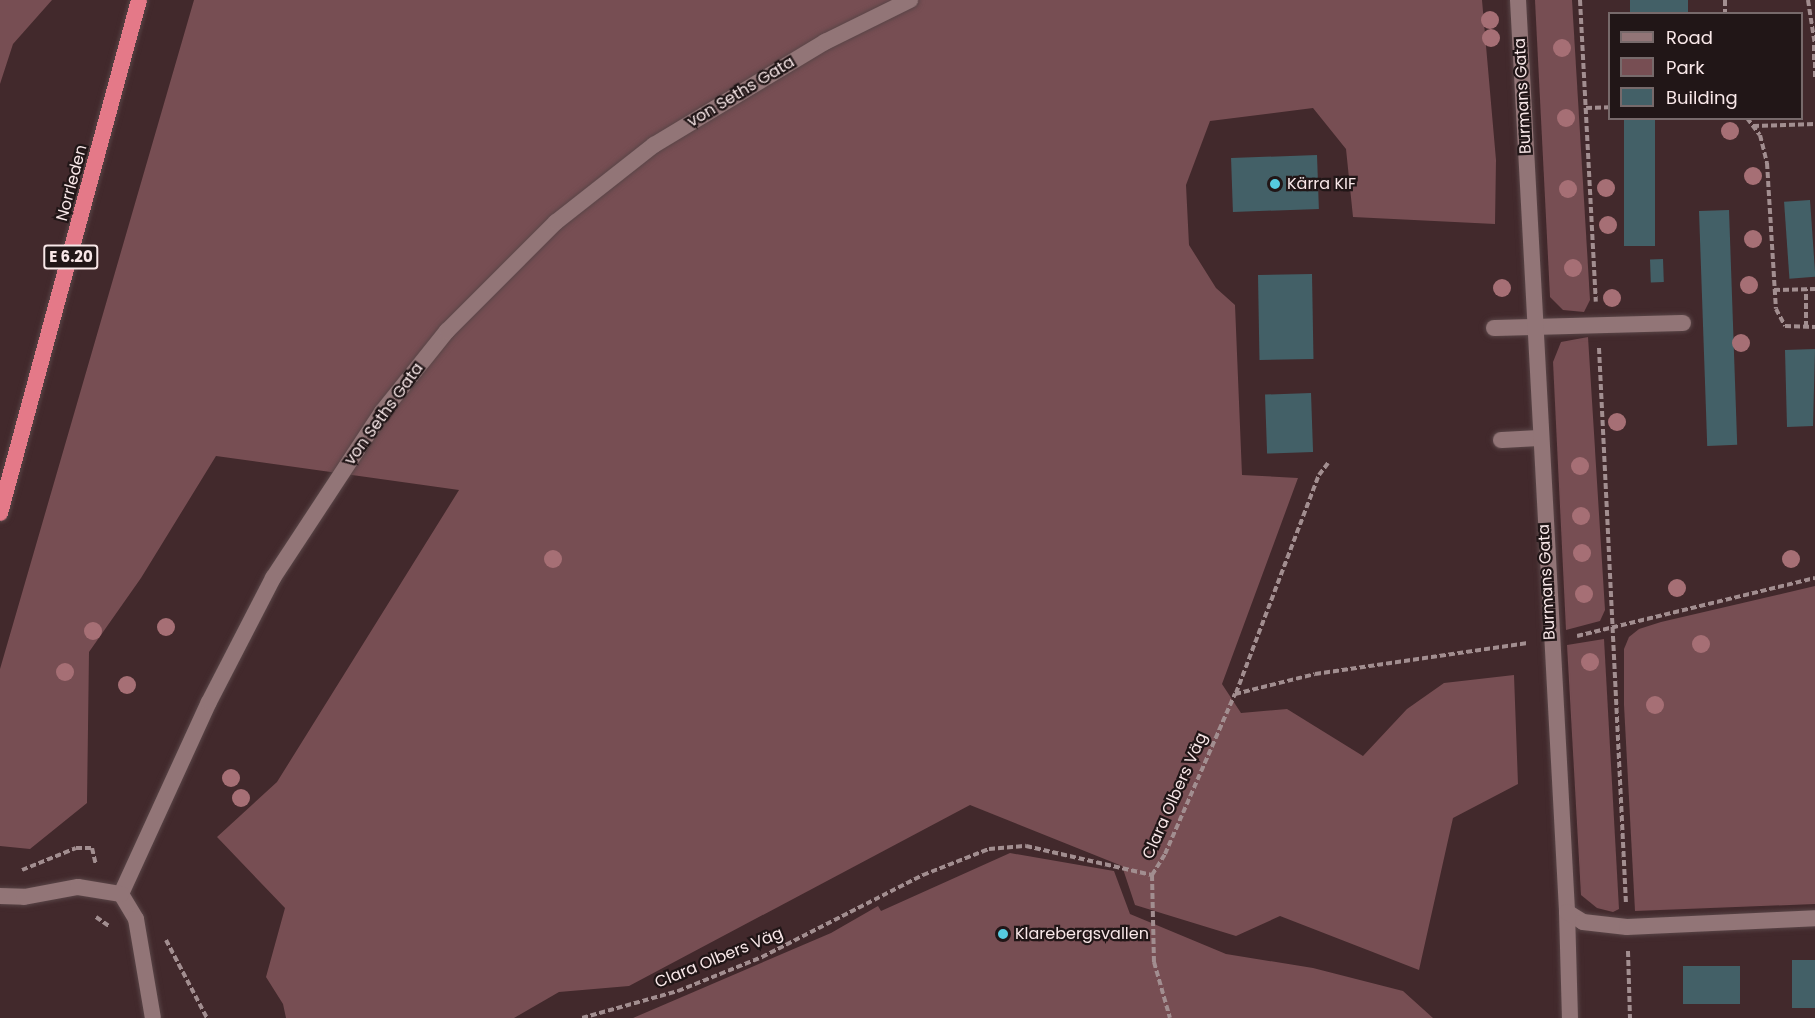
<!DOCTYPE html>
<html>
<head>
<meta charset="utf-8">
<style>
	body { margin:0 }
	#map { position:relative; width:1815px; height:1018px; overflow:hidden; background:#42292c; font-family:Poppins,sans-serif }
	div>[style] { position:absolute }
	.green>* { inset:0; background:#774e53 }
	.building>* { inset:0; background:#436067; transform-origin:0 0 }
	.path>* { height:4px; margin-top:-2px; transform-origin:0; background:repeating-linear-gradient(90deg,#a28e90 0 6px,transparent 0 9px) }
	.roads { filter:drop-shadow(0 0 2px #594547) drop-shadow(0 0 2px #594547) }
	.service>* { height:16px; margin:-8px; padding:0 8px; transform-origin:8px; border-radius:8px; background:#927577 }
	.minor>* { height:16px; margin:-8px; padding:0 8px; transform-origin:8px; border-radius:8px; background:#927577 }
	.trunk>* { height:16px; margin:-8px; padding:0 8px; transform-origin:8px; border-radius:8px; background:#e47988 }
	.trees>* { width:18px; height:18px; margin:-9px; border-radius:50%; background:#a66f75 }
	.dots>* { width:16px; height:16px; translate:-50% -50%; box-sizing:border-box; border:3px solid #211617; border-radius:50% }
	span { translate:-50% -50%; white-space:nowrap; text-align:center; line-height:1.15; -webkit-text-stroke:4.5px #211617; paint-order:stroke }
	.shield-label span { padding:2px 4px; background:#211617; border:2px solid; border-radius:4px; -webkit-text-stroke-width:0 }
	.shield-label { font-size:15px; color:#f8e7e8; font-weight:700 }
	.street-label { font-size:16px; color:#f8e7e8 }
	.poi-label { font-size:16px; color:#f8e7e8 }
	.left { translate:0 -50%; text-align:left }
	.legend { position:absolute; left:1608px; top:12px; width:195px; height:108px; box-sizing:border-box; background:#211617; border:2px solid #776a6b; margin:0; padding:8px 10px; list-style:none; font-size:18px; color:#f8e7e8 }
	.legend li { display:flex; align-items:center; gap:12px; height:30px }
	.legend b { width:30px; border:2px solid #776a6b }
</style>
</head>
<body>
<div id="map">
	<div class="green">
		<div style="clip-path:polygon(0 0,52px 0,13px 44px,0 84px)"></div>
		<div style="clip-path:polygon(194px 0,1482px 0,1496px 160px,1495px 224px,1353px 217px,1346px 149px,1313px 108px,1210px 121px,1186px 185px,1189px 245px,1216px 288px,1235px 305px,1242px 475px,1298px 478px,1222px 684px,1241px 713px,1287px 709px,1363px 756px,1407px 709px,1444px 683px,1514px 675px,1518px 784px,1453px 818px,1419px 970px,1280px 916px,1236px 936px,1135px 905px,1122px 866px,970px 805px,629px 986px,559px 992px,514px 1018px,286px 1018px,283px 1004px,266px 977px,285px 908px,217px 837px,277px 782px,459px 490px,216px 456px,141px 578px,89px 652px,87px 803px,30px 849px,0 846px,0 669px)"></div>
		<div style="clip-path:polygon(1535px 0,1572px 0,1590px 300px,1584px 312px,1563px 310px,1550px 297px)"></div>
		<div style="clip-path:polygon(1588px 337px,1605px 610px,1600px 621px,1566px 630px,1553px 362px,1561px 342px)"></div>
		<div style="clip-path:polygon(1815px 586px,1815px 904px,1635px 911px,1624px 705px,1624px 649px,1629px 637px,1639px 629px,1661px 622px)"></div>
		<div style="clip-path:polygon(1604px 639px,1619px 909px,1613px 912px,1597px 908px,1581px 895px,1567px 645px)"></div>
		<div style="clip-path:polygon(1010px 853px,1114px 871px,1130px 914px,1226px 954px,1313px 968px,1403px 991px,1433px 1018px,633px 1018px,831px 933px,878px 906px,881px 911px)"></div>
	</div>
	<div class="building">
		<div style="left:1630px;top:0;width:58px;height:14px"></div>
		<div style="left:1624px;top:118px;width:31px;height:128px"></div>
		<div style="left:1317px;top:155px;width:54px;height:86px;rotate:88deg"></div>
		<div style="left:1810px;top:200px;width:77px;height:26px;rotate:86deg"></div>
		<div style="left:1729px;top:210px;width:235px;height:30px;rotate:88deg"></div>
		<div style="left:1663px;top:259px;width:23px;height:13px;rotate:88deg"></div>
		<div style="left:1312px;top:274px;width:85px;height:54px;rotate:89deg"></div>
		<div style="clip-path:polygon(1815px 349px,1813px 426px,1787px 427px,1785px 350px)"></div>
		<div style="left:1311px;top:393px;width:59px;height:46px;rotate:88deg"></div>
		<div style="left:1792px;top:960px;width:23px;height:48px"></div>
		<div style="left:1683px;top:966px;width:57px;height:38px"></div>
	</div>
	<div class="path">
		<div style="left:1580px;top:0;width:302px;rotate:87deg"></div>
		<div style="left:1725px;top:0;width:14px;rotate:90deg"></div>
		<div style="left:1808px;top:0;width:46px;rotate:81.2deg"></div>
		<div style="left:1814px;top:45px;width:17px;rotate:90deg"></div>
		<div style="left:1815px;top:62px;width:17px;rotate:90deg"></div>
		<div style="left:1586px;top:108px;width:24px;rotate:-2deg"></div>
		<div style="left:1747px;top:118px;width:21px;rotate:53deg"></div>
		<div style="left:1760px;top:135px;width:29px;rotate:76deg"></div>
		<div style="left:1767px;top:163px;width:146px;rotate:86.5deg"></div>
		<div style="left:1776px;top:309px;width:19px;rotate:62deg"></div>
		<div style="left:1785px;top:326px;width:30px;rotate:2deg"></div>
		<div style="left:1753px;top:126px;width:62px;rotate:-1.8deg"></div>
		<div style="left:1774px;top:290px;width:41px;rotate:-1.4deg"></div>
		<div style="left:1806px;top:327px;width:38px;rotate:-90deg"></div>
		<div style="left:1599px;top:348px;width:557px;rotate:87.22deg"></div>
		<div style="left:1577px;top:636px;width:245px;rotate:-13.7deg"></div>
		<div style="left:1236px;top:693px;width:233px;rotate:-69.2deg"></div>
		<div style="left:1319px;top:475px;width:15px;rotate:-53deg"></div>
		<div style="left:22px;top:870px;width:58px;rotate:-22.2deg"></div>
		<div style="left:76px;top:848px;width:16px"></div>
		<div style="left:92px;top:848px;width:17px;rotate:77deg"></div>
		<div style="left:1152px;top:875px;width:87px;rotate:88.7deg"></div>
		<div style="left:1154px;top:962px;width:58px;rotate:74.1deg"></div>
		<div style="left:96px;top:917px;width:16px;rotate:35deg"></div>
		<div style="left:166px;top:940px;width:88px;rotate:62.3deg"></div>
		<div style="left:1628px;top:951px;width:67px;rotate:88.3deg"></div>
		<div style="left:582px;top:1018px;width:100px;rotate:-15.7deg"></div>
		<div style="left:678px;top:991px;width:91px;rotate:-22deg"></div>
		<div style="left:762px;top:957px;width:181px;rotate:-27deg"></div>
		<div style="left:923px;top:875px;width:71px;rotate:-21.5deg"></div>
		<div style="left:989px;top:849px;width:37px;rotate:-5deg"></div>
		<div style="left:1026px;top:846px;width:129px;rotate:13deg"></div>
		<div style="left:1152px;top:875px;width:25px;rotate:-58deg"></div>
		<div style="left:1165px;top:854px;width:175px;rotate:-66.4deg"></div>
		<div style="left:1235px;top:694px;width:82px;rotate:-14deg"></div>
		<div style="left:1315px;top:674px;width:215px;rotate:-8.3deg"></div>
	</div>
	<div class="roads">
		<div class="service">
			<div style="left:1494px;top:328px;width:189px;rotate:-1.5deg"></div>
			<div style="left:1501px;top:440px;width:39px;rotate:-3deg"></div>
			<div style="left:1567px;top:912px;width:106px;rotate:88.4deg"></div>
		</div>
		<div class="minor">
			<div style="left:1518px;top:0;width:913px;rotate:86.92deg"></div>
			<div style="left:1567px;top:912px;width:19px;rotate:32deg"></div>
			<div style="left:1583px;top:922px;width:44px;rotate:6.5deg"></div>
			<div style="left:1627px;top:927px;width:188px;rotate:-2.7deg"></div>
			<div style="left:121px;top:894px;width:211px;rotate:-65.4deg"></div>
			<div style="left:209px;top:702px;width:140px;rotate:-62.7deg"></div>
			<div style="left:273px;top:578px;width:199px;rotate:-56.7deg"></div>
			<div style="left:382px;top:412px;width:104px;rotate:-51.3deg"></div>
			<div style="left:447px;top:331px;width:154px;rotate:-45deg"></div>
			<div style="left:556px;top:222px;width:125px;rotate:-38.2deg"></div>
			<div style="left:654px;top:145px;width:200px;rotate:-31.1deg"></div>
			<div style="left:825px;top:42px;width:95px;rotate:-26.3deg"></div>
			<div style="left:121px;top:894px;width:29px;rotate:59deg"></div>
			<div style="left:136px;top:919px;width:100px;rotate:80.3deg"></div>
			<div style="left:0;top:896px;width:24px;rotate:2deg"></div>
			<div style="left:24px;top:897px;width:55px;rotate:-10.5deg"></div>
			<div style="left:78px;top:887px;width:44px;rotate:9.2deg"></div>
		</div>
		<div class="trunk">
			<div style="left:0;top:513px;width:531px;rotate:-74.84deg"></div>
		</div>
	</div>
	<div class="trees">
		<div style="left:1490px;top:20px"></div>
		<div style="left:1491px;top:38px"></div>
		<div style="left:1562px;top:48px"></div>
		<div style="left:1566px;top:118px"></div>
		<div style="left:1730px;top:131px"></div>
		<div style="left:1753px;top:176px"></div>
		<div style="left:1606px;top:188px"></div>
		<div style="left:1568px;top:189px"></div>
		<div style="left:1608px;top:225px"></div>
		<div style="left:1753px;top:239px"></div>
		<div style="left:1573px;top:268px"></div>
		<div style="left:1749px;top:285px"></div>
		<div style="left:1502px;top:288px"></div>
		<div style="left:1612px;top:298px"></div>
		<div style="left:1741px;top:343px"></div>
		<div style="left:1617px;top:422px"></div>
		<div style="left:1580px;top:466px"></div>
		<div style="left:1581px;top:516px"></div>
		<div style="left:1582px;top:553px"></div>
		<div style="left:553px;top:559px"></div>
		<div style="left:1791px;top:559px"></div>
		<div style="left:1677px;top:588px"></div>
		<div style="left:1584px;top:594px"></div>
		<div style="left:166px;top:627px"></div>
		<div style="left:93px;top:631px"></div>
		<div style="left:1701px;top:644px"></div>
		<div style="left:1590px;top:662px"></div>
		<div style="left:65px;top:672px"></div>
		<div style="left:127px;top:685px"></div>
		<div style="left:1655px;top:705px"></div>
		<div style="left:231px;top:778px"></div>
		<div style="left:241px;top:798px"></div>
	</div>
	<div class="dots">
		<div style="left:1275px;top:184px;background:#55cadf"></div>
		<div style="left:1003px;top:934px;background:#55cadf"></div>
	</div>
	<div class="shield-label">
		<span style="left:71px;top:257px">E 6.20</span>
	</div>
	<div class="street-label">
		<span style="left:741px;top:92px;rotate:-31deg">von Seths Gata</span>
		<span style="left:1523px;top:96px;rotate:-93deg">Burmans Gata</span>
		<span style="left:72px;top:183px;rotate:-75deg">Norrleden</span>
		<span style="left:384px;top:414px;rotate:-54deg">von Seths Gata</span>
		<span style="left:1547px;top:582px;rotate:-93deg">Burmans Gata</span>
		<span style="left:1175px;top:796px;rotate:-66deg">Clara Olbers Väg</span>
		<span style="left:719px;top:958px;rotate:-22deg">Clara Olbers Väg</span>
	</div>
	<div class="poi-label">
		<span class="left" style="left:1287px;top:184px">Kärra KIF</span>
		<span class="left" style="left:1015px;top:934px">Klarebergsvallen</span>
	</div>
	<ul class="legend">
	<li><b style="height:8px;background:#927577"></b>Road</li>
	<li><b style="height:16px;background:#774e53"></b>Park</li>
	<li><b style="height:16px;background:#436067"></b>Building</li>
	</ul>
</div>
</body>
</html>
